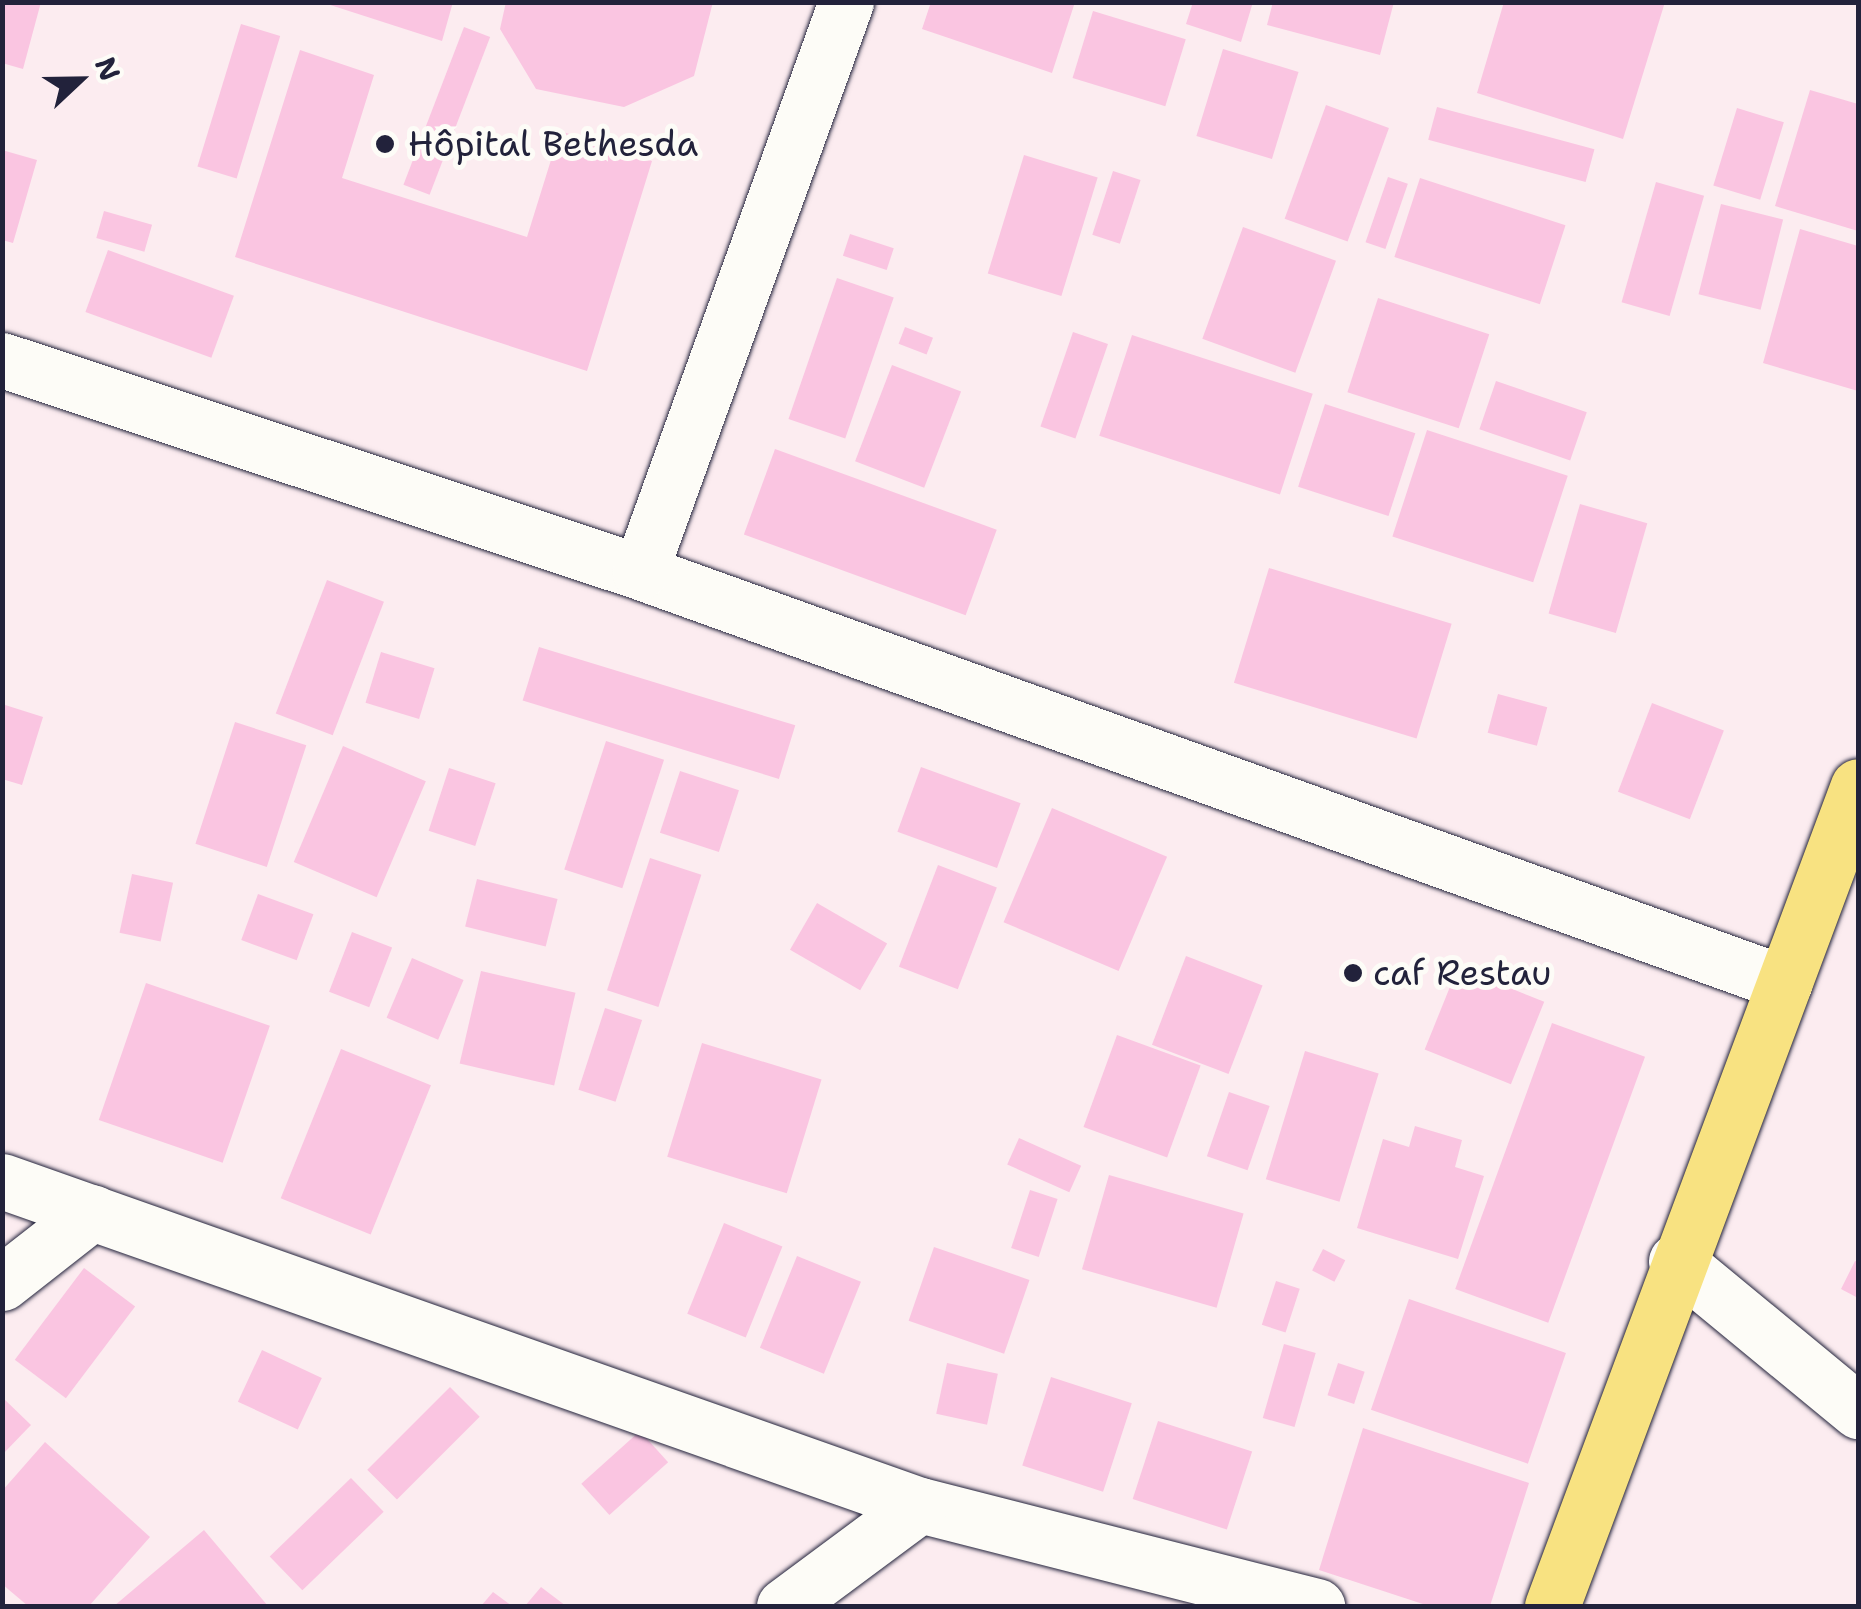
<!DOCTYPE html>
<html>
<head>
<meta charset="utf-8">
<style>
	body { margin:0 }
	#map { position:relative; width:1861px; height:1609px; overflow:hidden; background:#fcecf0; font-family:"Shantell Sans",sans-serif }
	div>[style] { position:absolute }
	.building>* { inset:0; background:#fac5e1; transform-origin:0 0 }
	.roads { filter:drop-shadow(0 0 2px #22223b) drop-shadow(0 0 2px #22223b) }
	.street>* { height:55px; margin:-27.5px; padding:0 27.5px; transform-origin:27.5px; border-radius:27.5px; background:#fdfcf7 }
	.secondary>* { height:55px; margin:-27.5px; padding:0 27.5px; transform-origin:27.5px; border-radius:27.5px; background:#fdfcf7 }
	.highway>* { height:55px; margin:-27.5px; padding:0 27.5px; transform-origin:27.5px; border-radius:27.5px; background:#f8e281 }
	.dots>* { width:28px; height:28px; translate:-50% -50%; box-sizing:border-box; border:5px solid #fdfcf7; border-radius:50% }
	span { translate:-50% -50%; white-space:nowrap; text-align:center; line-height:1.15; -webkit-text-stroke:10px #fdfcf7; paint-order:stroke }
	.poi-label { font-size:35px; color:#22223b }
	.left { translate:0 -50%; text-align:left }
	.frame { position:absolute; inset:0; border:5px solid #22223b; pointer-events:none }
	.north { position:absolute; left:30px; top:30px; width:100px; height:100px; -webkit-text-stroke:8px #fdfcf7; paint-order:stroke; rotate:68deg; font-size:28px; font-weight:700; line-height:40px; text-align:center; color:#22223b }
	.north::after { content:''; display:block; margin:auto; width:35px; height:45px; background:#22223b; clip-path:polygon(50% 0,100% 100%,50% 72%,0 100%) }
</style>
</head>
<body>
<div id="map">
	<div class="building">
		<div style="clip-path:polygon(2px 2px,41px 2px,23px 69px,2px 63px)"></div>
		<div style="clip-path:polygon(321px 2px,453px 2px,442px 41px)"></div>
		<div style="clip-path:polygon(506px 2px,713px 2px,694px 76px,624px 107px,536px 89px,500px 29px)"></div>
		<div style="clip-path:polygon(931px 2px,1075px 2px,1052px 73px,922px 29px)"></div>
		<div style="clip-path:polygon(1193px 2px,1253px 2px,1241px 42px,1186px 24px)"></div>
		<div style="clip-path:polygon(1273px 2px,1394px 2px,1380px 55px,1267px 25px)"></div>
		<div style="clip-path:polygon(1504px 2px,1665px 2px,1623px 139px,1477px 93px)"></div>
		<div style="left:1093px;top:11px;width:97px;height:70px;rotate:17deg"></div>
		<div style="left:241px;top:24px;width:41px;height:149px;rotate:17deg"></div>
		<div style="left:464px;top:27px;width:28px;height:169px;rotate:21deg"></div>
		<div style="left:1223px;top:49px;width:79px;height:91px;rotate:17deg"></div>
		<div style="clip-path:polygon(300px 50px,374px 75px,342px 178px,527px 237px,560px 131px,652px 161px,587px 371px,235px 257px)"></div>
		<div style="clip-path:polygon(1810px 90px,1858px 104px,1858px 231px,1775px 206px)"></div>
		<div style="left:1326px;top:105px;width:67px;height:121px;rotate:20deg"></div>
		<div style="left:1437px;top:107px;width:163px;height:34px;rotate:15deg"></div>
		<div style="left:1737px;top:108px;width:49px;height:81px;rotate:17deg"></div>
		<div style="clip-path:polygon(2px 150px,37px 160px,13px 243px,2px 240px)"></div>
		<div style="left:1024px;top:155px;width:77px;height:124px;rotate:17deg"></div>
		<div style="left:1113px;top:171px;width:29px;height:67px;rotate:18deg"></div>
		<div style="left:1388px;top:177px;width:21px;height:69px;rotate:19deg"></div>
		<div style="left:1420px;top:178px;width:153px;height:83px;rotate:18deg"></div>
		<div style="left:1656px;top:182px;width:50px;height:125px;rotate:16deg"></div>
		<div style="left:1721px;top:204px;width:64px;height:93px;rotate:14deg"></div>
		<div style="left:104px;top:211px;width:50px;height:28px;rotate:16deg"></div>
		<div style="left:1243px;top:227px;width:99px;height:119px;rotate:20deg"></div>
		<div style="clip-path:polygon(1800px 229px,1858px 246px,1858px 391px,1763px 363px)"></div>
		<div style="left:850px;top:234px;width:46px;height:23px;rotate:18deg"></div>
		<div style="left:108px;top:250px;width:134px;height:66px;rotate:20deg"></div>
		<div style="left:837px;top:278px;width:60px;height:149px;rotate:19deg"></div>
		<div style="left:1378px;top:298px;width:117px;height:99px;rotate:18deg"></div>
		<div style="left:905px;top:327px;width:30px;height:18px;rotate:21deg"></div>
		<div style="left:1073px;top:332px;width:37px;height:100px;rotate:19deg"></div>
		<div style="left:1132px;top:335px;width:190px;height:106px;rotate:18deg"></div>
		<div style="left:892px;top:365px;width:74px;height:103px;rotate:21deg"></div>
		<div style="left:1496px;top:381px;width:96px;height:51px;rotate:19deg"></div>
		<div style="left:1325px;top:404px;width:95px;height:87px;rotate:18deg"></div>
		<div style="left:1427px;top:430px;width:148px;height:112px;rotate:18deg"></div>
		<div style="left:775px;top:449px;width:236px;height:91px;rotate:20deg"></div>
		<div style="left:1580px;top:504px;width:70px;height:114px;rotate:16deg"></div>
		<div style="left:1269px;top:568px;width:191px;height:120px;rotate:17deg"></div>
		<div style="left:327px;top:580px;width:61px;height:143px;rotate:21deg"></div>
		<div style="left:539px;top:647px;width:268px;height:56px;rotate:17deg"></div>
		<div style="left:381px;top:652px;width:56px;height:53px;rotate:17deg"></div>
		<div style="left:1498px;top:694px;width:51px;height:40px;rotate:15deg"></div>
		<div style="left:1652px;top:703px;width:77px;height:95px;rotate:21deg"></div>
		<div style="clip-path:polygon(2px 704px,43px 717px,22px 785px,2px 779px)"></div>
		<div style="left:235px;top:722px;width:75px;height:128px;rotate:18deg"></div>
		<div style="left:606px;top:741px;width:61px;height:135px;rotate:18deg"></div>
		<div style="left:343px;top:746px;width:90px;height:126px;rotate:23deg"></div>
		<div style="left:921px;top:767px;width:106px;height:69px;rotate:20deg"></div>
		<div style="left:449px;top:768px;width:49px;height:66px;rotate:18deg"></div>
		<div style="left:680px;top:771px;width:62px;height:65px;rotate:18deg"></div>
		<div style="left:1052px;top:808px;width:125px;height:124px;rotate:23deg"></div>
		<div style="left:650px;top:858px;width:54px;height:139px;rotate:18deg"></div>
		<div style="left:938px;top:865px;width:63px;height:109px;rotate:21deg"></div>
		<div style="left:132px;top:874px;width:42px;height:60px;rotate:12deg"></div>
		<div style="left:477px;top:879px;width:83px;height:49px;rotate:14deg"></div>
		<div style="left:258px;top:894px;width:59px;height:49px;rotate:20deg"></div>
		<div style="left:817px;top:903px;width:81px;height:54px;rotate:30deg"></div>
		<div style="left:352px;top:932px;width:43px;height:64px;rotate:21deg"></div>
		<div style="left:1186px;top:956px;width:82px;height:95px;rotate:21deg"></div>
		<div style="left:412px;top:958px;width:56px;height:65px;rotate:23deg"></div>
		<div style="left:1458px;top:967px;width:93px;height:89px;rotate:22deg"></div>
		<div style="left:481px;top:971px;width:97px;height:95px;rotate:13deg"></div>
		<div style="left:146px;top:983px;width:131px;height:145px;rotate:19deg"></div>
		<div style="left:605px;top:1008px;width:39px;height:86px;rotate:18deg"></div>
		<div style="left:1552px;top:1023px;width:99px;height:283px;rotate:20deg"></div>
		<div style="left:1117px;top:1035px;width:89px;height:98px;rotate:20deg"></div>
		<div style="left:702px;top:1043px;width:125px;height:119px;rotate:17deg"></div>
		<div style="left:341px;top:1049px;width:97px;height:161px;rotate:22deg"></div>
		<div style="left:1305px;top:1051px;width:77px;height:134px;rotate:17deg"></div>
		<div style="left:1229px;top:1092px;width:43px;height:68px;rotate:19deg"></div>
		<div style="clip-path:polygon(1415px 1126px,1462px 1140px,1455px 1167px,1484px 1176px,1458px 1259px,1357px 1228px,1383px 1139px,1409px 1147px)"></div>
		<div style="left:1019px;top:1138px;width:68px;height:29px;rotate:24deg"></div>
		<div style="left:1109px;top:1175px;width:140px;height:98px;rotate:16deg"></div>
		<div style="left:1030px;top:1190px;width:29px;height:61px;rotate:18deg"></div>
		<div style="left:724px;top:1223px;width:63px;height:98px;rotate:22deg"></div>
		<div style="left:934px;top:1247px;width:101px;height:78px;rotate:19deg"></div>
		<div style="left:1323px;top:1249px;width:25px;height:24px;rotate:27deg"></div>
		<div style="left:797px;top:1256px;width:69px;height:99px;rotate:22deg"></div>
		<div style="clip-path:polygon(1855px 1261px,1858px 1262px,1858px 1298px,1841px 1289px)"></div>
		<div style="left:84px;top:1268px;width:64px;height:115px;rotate:37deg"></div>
		<div style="left:1276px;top:1281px;width:25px;height:46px;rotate:18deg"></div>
		<div style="left:1409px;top:1299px;width:166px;height:117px;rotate:19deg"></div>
		<div style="left:1284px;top:1344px;width:33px;height:77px;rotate:16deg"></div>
		<div style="left:262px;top:1350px;width:66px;height:57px;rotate:25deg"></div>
		<div style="left:947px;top:1363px;width:52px;height:52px;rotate:12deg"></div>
		<div style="left:1338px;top:1363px;width:28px;height:34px;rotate:18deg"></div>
		<div style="left:1051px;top:1377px;width:85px;height:93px;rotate:18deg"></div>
		<div style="left:450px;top:1387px;width:42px;height:117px;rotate:45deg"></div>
		<div style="clip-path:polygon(2px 1397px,31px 1425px,2px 1455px)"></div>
		<div style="left:1158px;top:1421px;width:99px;height:82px;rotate:18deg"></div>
		<div style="clip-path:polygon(1363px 1428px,1529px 1483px,1490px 1606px,1429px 1606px,1319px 1570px)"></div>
		<div style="left:640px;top:1431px;width:42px;height:79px;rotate:48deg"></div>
		<div style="clip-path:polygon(45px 1442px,150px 1537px,89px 1606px,28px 1606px,2px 1584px,2px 1491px)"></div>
		<div style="left:351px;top:1478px;width:47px;height:113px;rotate:46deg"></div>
		<div style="clip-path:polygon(204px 1530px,268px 1606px,114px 1606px)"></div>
		<div style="clip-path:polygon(541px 1587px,566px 1606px,525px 1606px)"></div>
		<div style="clip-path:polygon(493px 1592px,512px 1606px,481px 1606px)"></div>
	</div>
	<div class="roads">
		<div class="street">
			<div style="left:2px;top:360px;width:672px;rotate:18.38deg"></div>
			<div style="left:640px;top:572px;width:1216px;rotate:19.76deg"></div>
			<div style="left:640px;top:572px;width:606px;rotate:-70.13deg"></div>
			<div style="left:2px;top:1181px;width:973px;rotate:19.44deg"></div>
			<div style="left:920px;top:1505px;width:410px;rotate:14.3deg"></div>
			<div style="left:2px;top:1283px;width:115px;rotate:-38deg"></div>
			<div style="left:784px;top:1606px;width:169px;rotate:-36.6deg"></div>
		</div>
		<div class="secondary">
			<div style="left:1676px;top:1261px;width:236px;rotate:39.5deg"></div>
		</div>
		<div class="highway">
			<div style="left:1552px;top:1606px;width:875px;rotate:-69.54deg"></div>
		</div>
	</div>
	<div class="dots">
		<div style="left:385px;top:144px;background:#22223b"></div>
		<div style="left:1353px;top:973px;background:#22223b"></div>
	</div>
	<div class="poi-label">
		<span class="left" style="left:408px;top:144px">Hôpital Bethesda</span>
		<span class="left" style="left:1373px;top:973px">caf Restau</span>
	</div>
	<div class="frame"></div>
	<div class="north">N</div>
</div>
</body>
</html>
